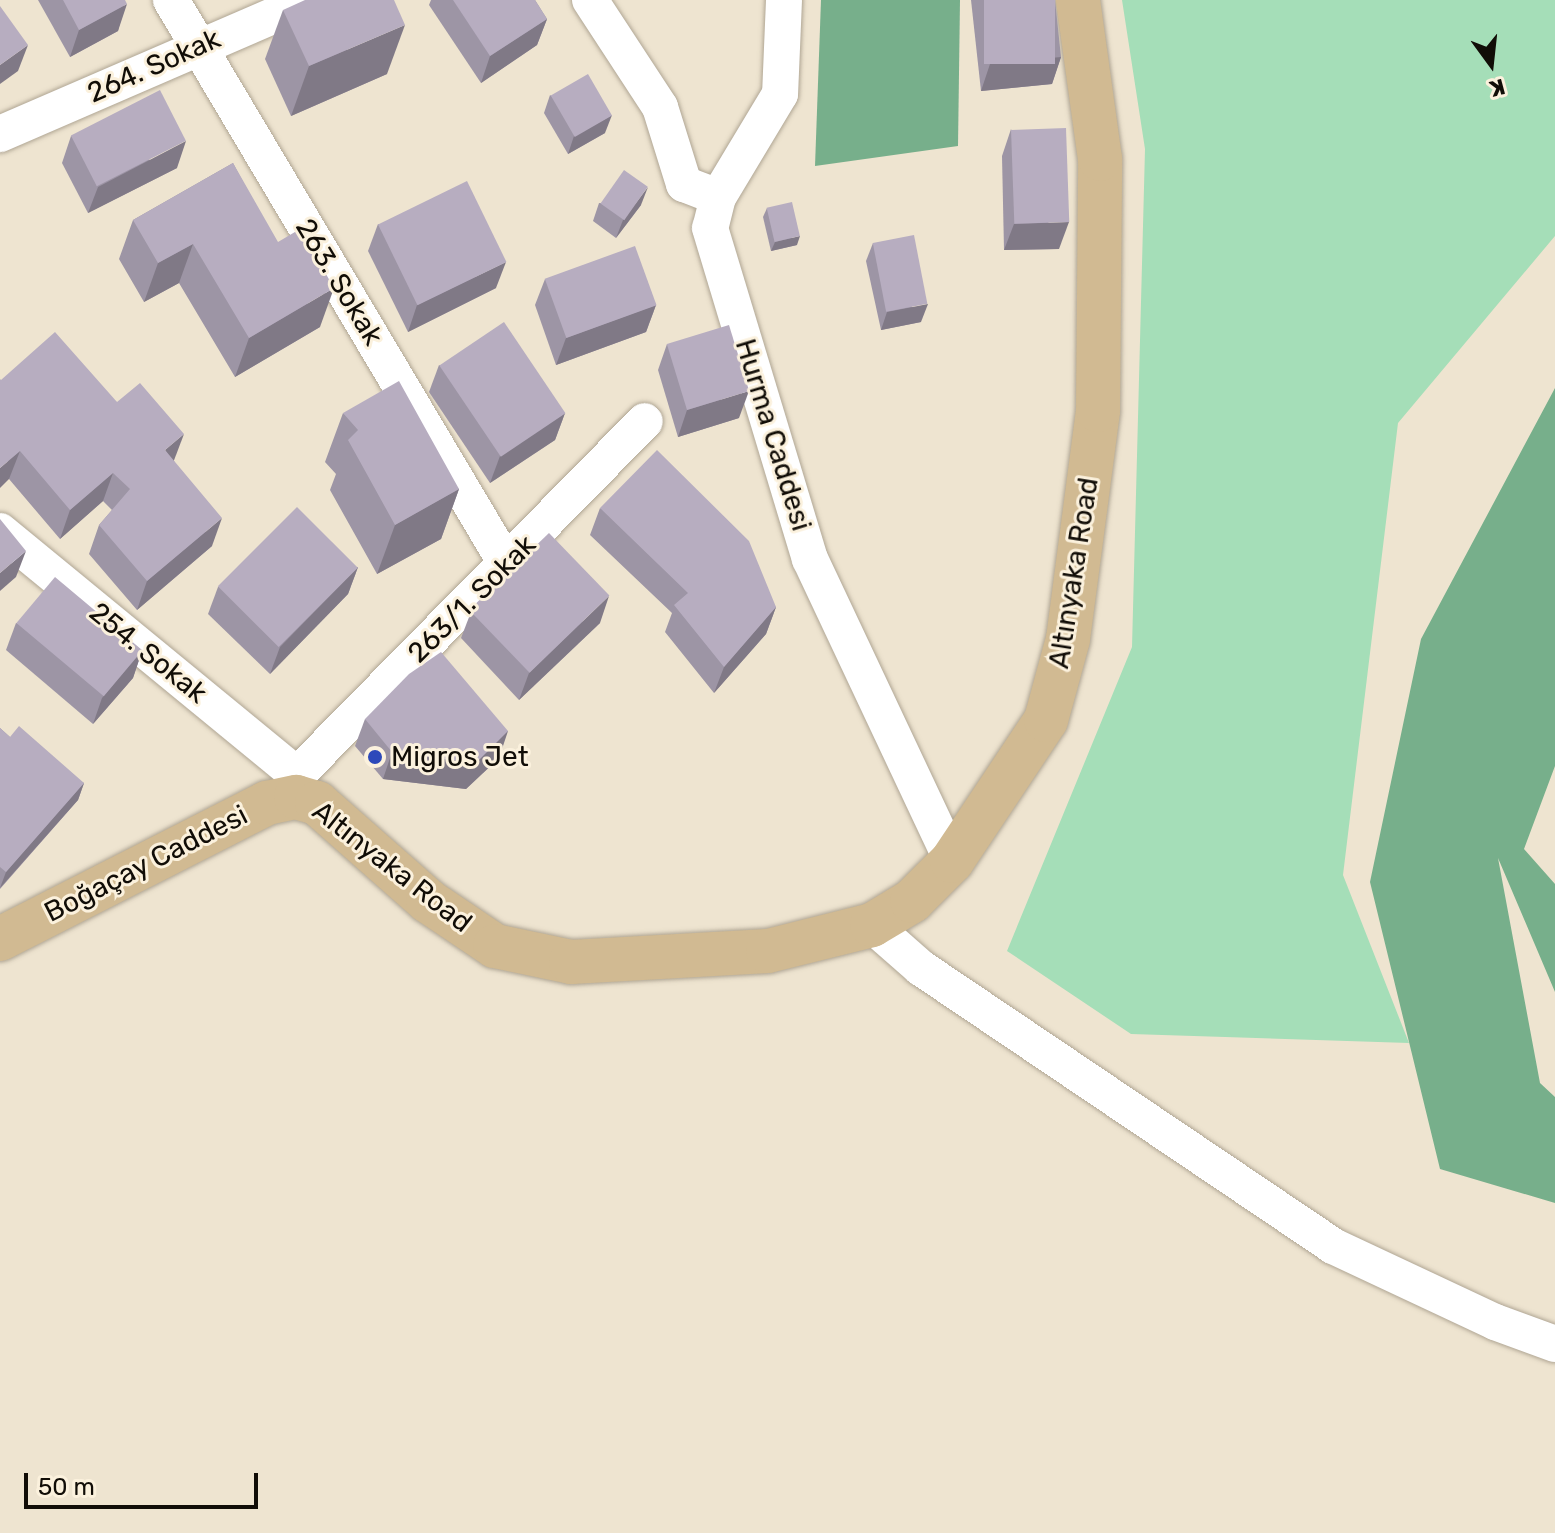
<!DOCTYPE html>
<html>
<head>
<meta charset="utf-8">
<style>
	body { margin:0 }
	#map { position:relative; width:1555px; height:1533px; overflow:hidden; background:#eee4d0; font-family:Rubik,sans-serif }
	div>[style] { position:absolute }
	.green>* { inset:0; background:#a5deb8 }
	.forest>* { inset:0; background:#77af8b }
	.roads { filter:drop-shadow(0 0 2px #b0a694) drop-shadow(0 0 2px #b0a694) }
	.minor>* { height:36px; margin:-18px; padding:0 18px; transform-origin:18px; border-radius:18px; background:#fff }
	.major>* { height:44px; margin:-22px; padding:0 22px; transform-origin:22px; border-radius:22px; background:#d1ba92 }
	.wall>* { inset:0; background:#9d95a5 }
	.shaded-wall>* { inset:0; background:#807986 }
	.building>* { inset:0; background:#b7adc0; transform-origin:0 0 }
	.dots>* { width:22px; height:22px; translate:-50% -50%; box-sizing:border-box; border:4px solid #fbf1dd; border-radius:50% }
	span { translate:-50% -50%; white-space:nowrap; text-align:center; line-height:1.15; -webkit-text-stroke:6px #fbf1dd; paint-order:stroke }
	.street-label { font-size:28px; color:#110d07 }
	.poi-label { font-size:28px; color:#110d07 }
	.left { translate:0 -50%; text-align:left }
	.north { position:absolute; left:1451px; top:24px; width:80px; height:80px; -webkit-text-stroke:6px #fbf1dd; paint-order:stroke; rotate:165deg; font-size:22px; font-weight:700; line-height:32px; text-align:center; color:#110d07 }
	.north::after { content:''; display:block; margin:auto; width:28px; height:36px; background:#110d07; clip-path:polygon(50% 0,100% 100%,50% 72%,0 100%) }
	.scale { position:absolute; left:24px; top:1473px; width:234px; height:36px; box-sizing:border-box; border:4px solid #110d07; border-top:0; padding-left:10px; font-size:24px; line-height:28px; white-space:nowrap; color:#110d07; -webkit-text-stroke:6px #fbf1dd; paint-order:stroke }
</style>
</head>
<body>
<div id="map">
	<div class="green">
		<div style="clip-path:polygon(1122px 0,1555px 0,1555px 236px,1398px 423px,1343px 875px,1409px 1043px,1131px 1034px,1007px 951px,1132px 647px,1145px 149px)"></div>
	</div>
	<div class="forest">
		<div style="clip-path:polygon(821px 0,960px 0,958px 146px,815px 166px)"></div>
		<div style="clip-path:polygon(1555px 388px,1555px 766px,1524px 849px,1555px 884px,1555px 992px,1498px 858px,1540px 1083px,1555px 1097px,1555px 1203px,1440px 1169px,1370px 882px,1421px 639px)"></div>
	</div>
	<div class="roads">
		<div class="minor">
			<div style="left:171px;top:0;width:657px;rotate:59.26deg"></div>
			<div style="left:590px;top:0;width:128px;rotate:56.8deg"></div>
			<div style="left:660px;top:107px;width:81px;rotate:72.7deg"></div>
			<div style="left:684px;top:184px;width:36px;rotate:21deg"></div>
			<div style="left:784px;top:0;width:94px;rotate:92.4deg"></div>
			<div style="left:780px;top:94px;width:120px;rotate:121deg"></div>
			<div style="left:718px;top:197px;width:32px;rotate:104deg"></div>
			<div style="left:710px;top:228px;width:346px;rotate:73.2deg"></div>
			<div style="left:810px;top:559px;width:334px;rotate:64.8deg"></div>
			<div style="left:0;top:134px;width:337px;rotate:-23.4deg"></div>
			<div style="left:0;top:531px;width:384px;rotate:39.4deg"></div>
			<div style="left:297px;top:775px;width:496px;rotate:-45.5deg"></div>
			<div style="left:872px;top:925px;width:65px;rotate:41.3deg"></div>
			<div style="left:921px;top:968px;width:497px;rotate:34deg"></div>
			<div style="left:1333px;top:1246px;width:179px;rotate:25.1deg"></div>
			<div style="left:1495px;top:1322px;width:64px;rotate:20.1deg"></div>
		</div>
		<div class="major">
			<div style="left:0;top:939px;width:300px;rotate:-27deg"></div>
			<div style="left:267px;top:803px;width:30px;rotate:-12deg"></div>
			<div style="left:296px;top:797px;width:22px;rotate:16deg"></div>
			<div style="left:317px;top:803px;width:148px;rotate:41.4deg"></div>
			<div style="left:428px;top:901px;width:81px;rotate:33.9deg"></div>
			<div style="left:495px;top:946px;width:78px;rotate:11.9deg"></div>
			<div style="left:571px;top:962px;width:197px;rotate:-3.2deg"></div>
			<div style="left:768px;top:951px;width:107px;rotate:-14deg"></div>
			<div style="left:872px;top:925px;width:47px;rotate:-31deg"></div>
			<div style="left:912px;top:901px;width:57px;rotate:-45deg"></div>
			<div style="left:952px;top:861px;width:169px;rotate:-56.3deg"></div>
			<div style="left:1046px;top:720px;width:84px;rotate:-74.8deg"></div>
			<div style="left:1068px;top:639px;width:231px;rotate:-82.5deg"></div>
			<div style="left:1098px;top:410px;width:251px;rotate:-89.5deg"></div>
			<div style="left:1100px;top:159px;width:161px;rotate:-97.9deg"></div>
		</div>
	</div>
	<div class="wall">
		<div style="clip-path:polygon(38px 0,125px 0,118px 31px,70px 57px)"></div>
		<div style="clip-path:polygon(431px 0,535px 0,547px 19px,537px 45px,481px 83px,429px 5px)"></div>
		<div style="clip-path:polygon(971px 0,1055px 0,1061px 57px,1052px 84px,981px 91px)"></div>
		<div style="clip-path:polygon(283px 10px,387px 74px,291px 116px,265px 59px)"></div>
		<div style="clip-path:polygon(550px 95px,605px 133px,568px 154px,544px 113px)"></div>
		<div style="clip-path:polygon(1011px 129px,1059px 249px,1004px 250px,1002px 156px)"></div>
		<div style="clip-path:polygon(71px 136px,177px 168px,88px 213px,62px 163px)"></div>
		<div style="clip-path:polygon(233px 163px,320px 327px,235px 377px,179px 283px,144px 302px,119px 259px,133px 220px)"></div>
		<div style="clip-path:polygon(599px 203px,641px 205px,616px 238px,593px 221px)"></div>
		<div style="clip-path:polygon(767px 208px,797px 245px,771px 251px,763px 217px)"></div>
		<div style="clip-path:polygon(378px 224px,496px 288px,408px 332px,368px 251px)"></div>
		<div style="clip-path:polygon(873px 243px,921px 322px,881px 330px,866px 261px)"></div>
		<div style="clip-path:polygon(545px 279px,656px 305px,646px 332px,556px 365px,535px 305px)"></div>
		<div style="clip-path:polygon(667px 344px,739px 418px,678px 437px,658px 370px)"></div>
		<div style="clip-path:polygon(439px 365px,565px 413px,555px 440px,490px 483px,429px 392px)"></div>
		<div style="clip-path:polygon(1px 380px,117px 402px,174px 461px,212px 546px,137px 610px,89px 554px,99px 525px,112px 510px,103px 501px,60px 539px,9px 479px)"></div>
		<div style="clip-path:polygon(343px 413px,459px 489px,441px 539px,377px 574px,330px 490px,336px 474px,325px 462px)"></div>
		<div style="clip-path:polygon(600px 508px,776px 607px,766px 634px,714px 693px,665px 632px,672px 613px,590px 535px)"></div>
		<div style="clip-path:polygon(358px 567px,348px 594px,270px 674px,208px 614px,218px 587px)"></div>
		<div style="clip-path:polygon(471px 612px,600px 623px,519px 700px,461px 638px)"></div>
		<div style="clip-path:polygon(16px 623px,142px 651px,133px 678px,93px 724px,6px 650px)"></div>
		<div style="clip-path:polygon(365px 719px,499px 758px,466px 789px,383px 779px,355px 746px)"></div>
		<div style="clip-path:polygon(0 728px,10px 737px,84px 783px,78px 800px,0 889px)"></div>
	</div>
	<div class="shaded-wall">
		<div style="clip-path:polygon(127px 4px,118px 31px,70px 57px,79px 30px)"></div>
		<div style="clip-path:polygon(547px 19px,537px 45px,481px 83px,490px 56px)"></div>
		<div style="clip-path:polygon(405px 25px,387px 74px,291px 116px,309px 66px)"></div>
		<div style="clip-path:polygon(28px 45px,18px 71px,0 84px,0 65px)"></div>
		<div style="clip-path:polygon(1061px 57px,1052px 84px,981px 91px,990px 64px)"></div>
		<div style="clip-path:polygon(612px 115px,605px 133px,568px 154px,574px 136px)"></div>
		<div style="clip-path:polygon(186px 141px,177px 168px,88px 213px,98px 187px)"></div>
		<div style="clip-path:polygon(648px 187px,641px 205px,616px 238px,623px 220px)"></div>
		<div style="clip-path:polygon(1069px 222px,1059px 249px,1004px 250px,1014px 224px)"></div>
		<div style="clip-path:polygon(800px 236px,797px 245px,771px 251px,775px 242px)"></div>
		<div style="clip-path:polygon(193px 244px,179px 283px,144px 302px,158px 263px)"></div>
		<div style="clip-path:polygon(506px 262px,496px 288px,408px 332px,417px 305px)"></div>
		<div style="clip-path:polygon(334px 288px,320px 327px,235px 377px,249px 338px)"></div>
		<div style="clip-path:polygon(928px 304px,921px 322px,881px 330px,887px 312px)"></div>
		<div style="clip-path:polygon(656px 305px,646px 332px,556px 365px,566px 338px)"></div>
		<div style="clip-path:polygon(749px 391px,739px 418px,678px 437px,687px 410px)"></div>
		<div style="clip-path:polygon(565px 413px,555px 440px,490px 483px,500px 456px)"></div>
		<div style="clip-path:polygon(184px 434px,173px 463px,165px 450px)"></div>
		<div style="clip-path:polygon(20px 451px,9px 479px,0 488px,0 468px)"></div>
		<div style="clip-path:polygon(113px 473px,103px 501px,60px 539px,70px 510px)"></div>
		<div style="clip-path:polygon(459px 489px,441px 539px,377px 574px,395px 525px)"></div>
		<div style="clip-path:polygon(222px 518px,212px 546px,137px 610px,147px 581px)"></div>
		<div style="clip-path:polygon(26px 551px,16px 577px,0 591px,0 573px)"></div>
		<div style="clip-path:polygon(358px 567px,348px 594px,270px 674px,280px 647px)"></div>
		<div style="clip-path:polygon(609px 596px,600px 623px,519px 700px,529px 673px)"></div>
		<div style="clip-path:polygon(776px 607px,766px 634px,714px 693px,724px 667px)"></div>
		<div style="clip-path:polygon(142px 651px,133px 678px,93px 724px,102px 698px)"></div>
		<div style="clip-path:polygon(508px 731px,499px 758px,466px 789px,383px 779px,392px 752px)"></div>
		<div style="clip-path:polygon(84px 783px,78px 800px,0 888px,6px 872px)"></div>
	</div>
	<div class="building">
		<div style="clip-path:polygon(63px 0,125px 0,127px 4px,79px 30px)"></div>
		<div style="clip-path:polygon(305px 0,394px 0,405px 25px,309px 66px,283px 10px)"></div>
		<div style="clip-path:polygon(453px 0,535px 0,547px 19px,490px 56px)"></div>
		<div style="left:984px;top:0;width:71px;height:64px"></div>
		<div style="clip-path:polygon(0 6px,28px 45px,0 65px)"></div>
		<div style="left:588px;top:74px;width:48px;height:43px;rotate:60deg"></div>
		<div style="left:160px;top:90px;width:57px;height:100px;rotate:63deg"></div>
		<div style="left:1066px;top:128px;width:94px;height:55px;rotate:88deg"></div>
		<div style="clip-path:polygon(233px 163px,278px 242px,300px 229px,334px 288px,249px 338px,193px 244px,158px 263px,133px 220px)"></div>
		<div style="left:624px;top:170px;width:29px;height:41px;rotate:35deg"></div>
		<div style="left:467px;top:181px;width:90px;height:99px;rotate:64deg"></div>
		<div style="left:792px;top:202px;width:35px;height:26px;rotate:77deg"></div>
		<div style="left:914px;top:235px;width:70px;height:42px;rotate:79deg"></div>
		<div style="left:635px;top:246px;width:63px;height:96px;rotate:70deg"></div>
		<div style="left:504px;top:322px;width:110px;height:78px;rotate:56deg"></div>
		<div style="left:729px;top:325px;width:69px;height:65px;rotate:73deg"></div>
		<div style="clip-path:polygon(55px 332px,117px 402px,140px 383px,184px 434px,165px 450px,222px 518px,147px 581px,99px 525px,130px 489px,113px 473px,70px 510px,20px 451px,0 468px,0 379px,1px 380px)"></div>
		<div style="clip-path:polygon(399px 381px,459px 489px,395px 525px,348px 440px,358px 430px,343px 413px)"></div>
		<div style="clip-path:polygon(657px 450px,749px 541px,776px 607px,724px 667px,674px 605px,688px 593px,600px 508px)"></div>
		<div style="left:297px;top:507px;width:86px;height:112px;rotate:45deg"></div>
		<div style="clip-path:polygon(0 519px,26px 551px,0 573px)"></div>
		<div style="left:549px;top:533px;width:87px;height:111px;rotate:46deg"></div>
		<div style="left:55px;top:577px;width:114px;height:60px;rotate:40deg"></div>
		<div style="clip-path:polygon(441px 652px,508px 731px,476px 763px,392px 752px,365px 719px,409px 674px)"></div>
		<div style="clip-path:polygon(19px 726px,84px 783px,6px 872px,0 867px,0 728px,10px 737px)"></div>
	</div>
	<div class="dots">
		<div style="left:375px;top:757px;background:#2d49ba"></div>
	</div>
	<div class="street-label">
		<span style="left:154px;top:66px;rotate:-24deg">264. Sokak</span>
		<span style="left:339px;top:282px;rotate:59deg">263. Sokak</span>
		<span style="left:773px;top:435px;rotate:73deg">Hurma Caddesi</span>
		<span style="left:1074px;top:573px;rotate:-81deg">Altınyaka Road</span>
		<span style="left:472px;top:599px;rotate:-45deg">263/1. Sokak</span>
		<span style="left:148px;top:653px;rotate:39deg">254. Sokak</span>
		<span style="left:146px;top:864px;rotate:-27deg">Boğaçay Caddesi</span>
		<span style="left:392px;top:867px;rotate:38deg">Altınyaka Road</span>
	</div>
	<div class="poi-label">
		<span class="left" style="left:391px;top:757px">Migros Jet</span>
	</div>
	<div class="north">K</div>
	<div class="scale">50 m</div>
</div>
</body>
</html>
